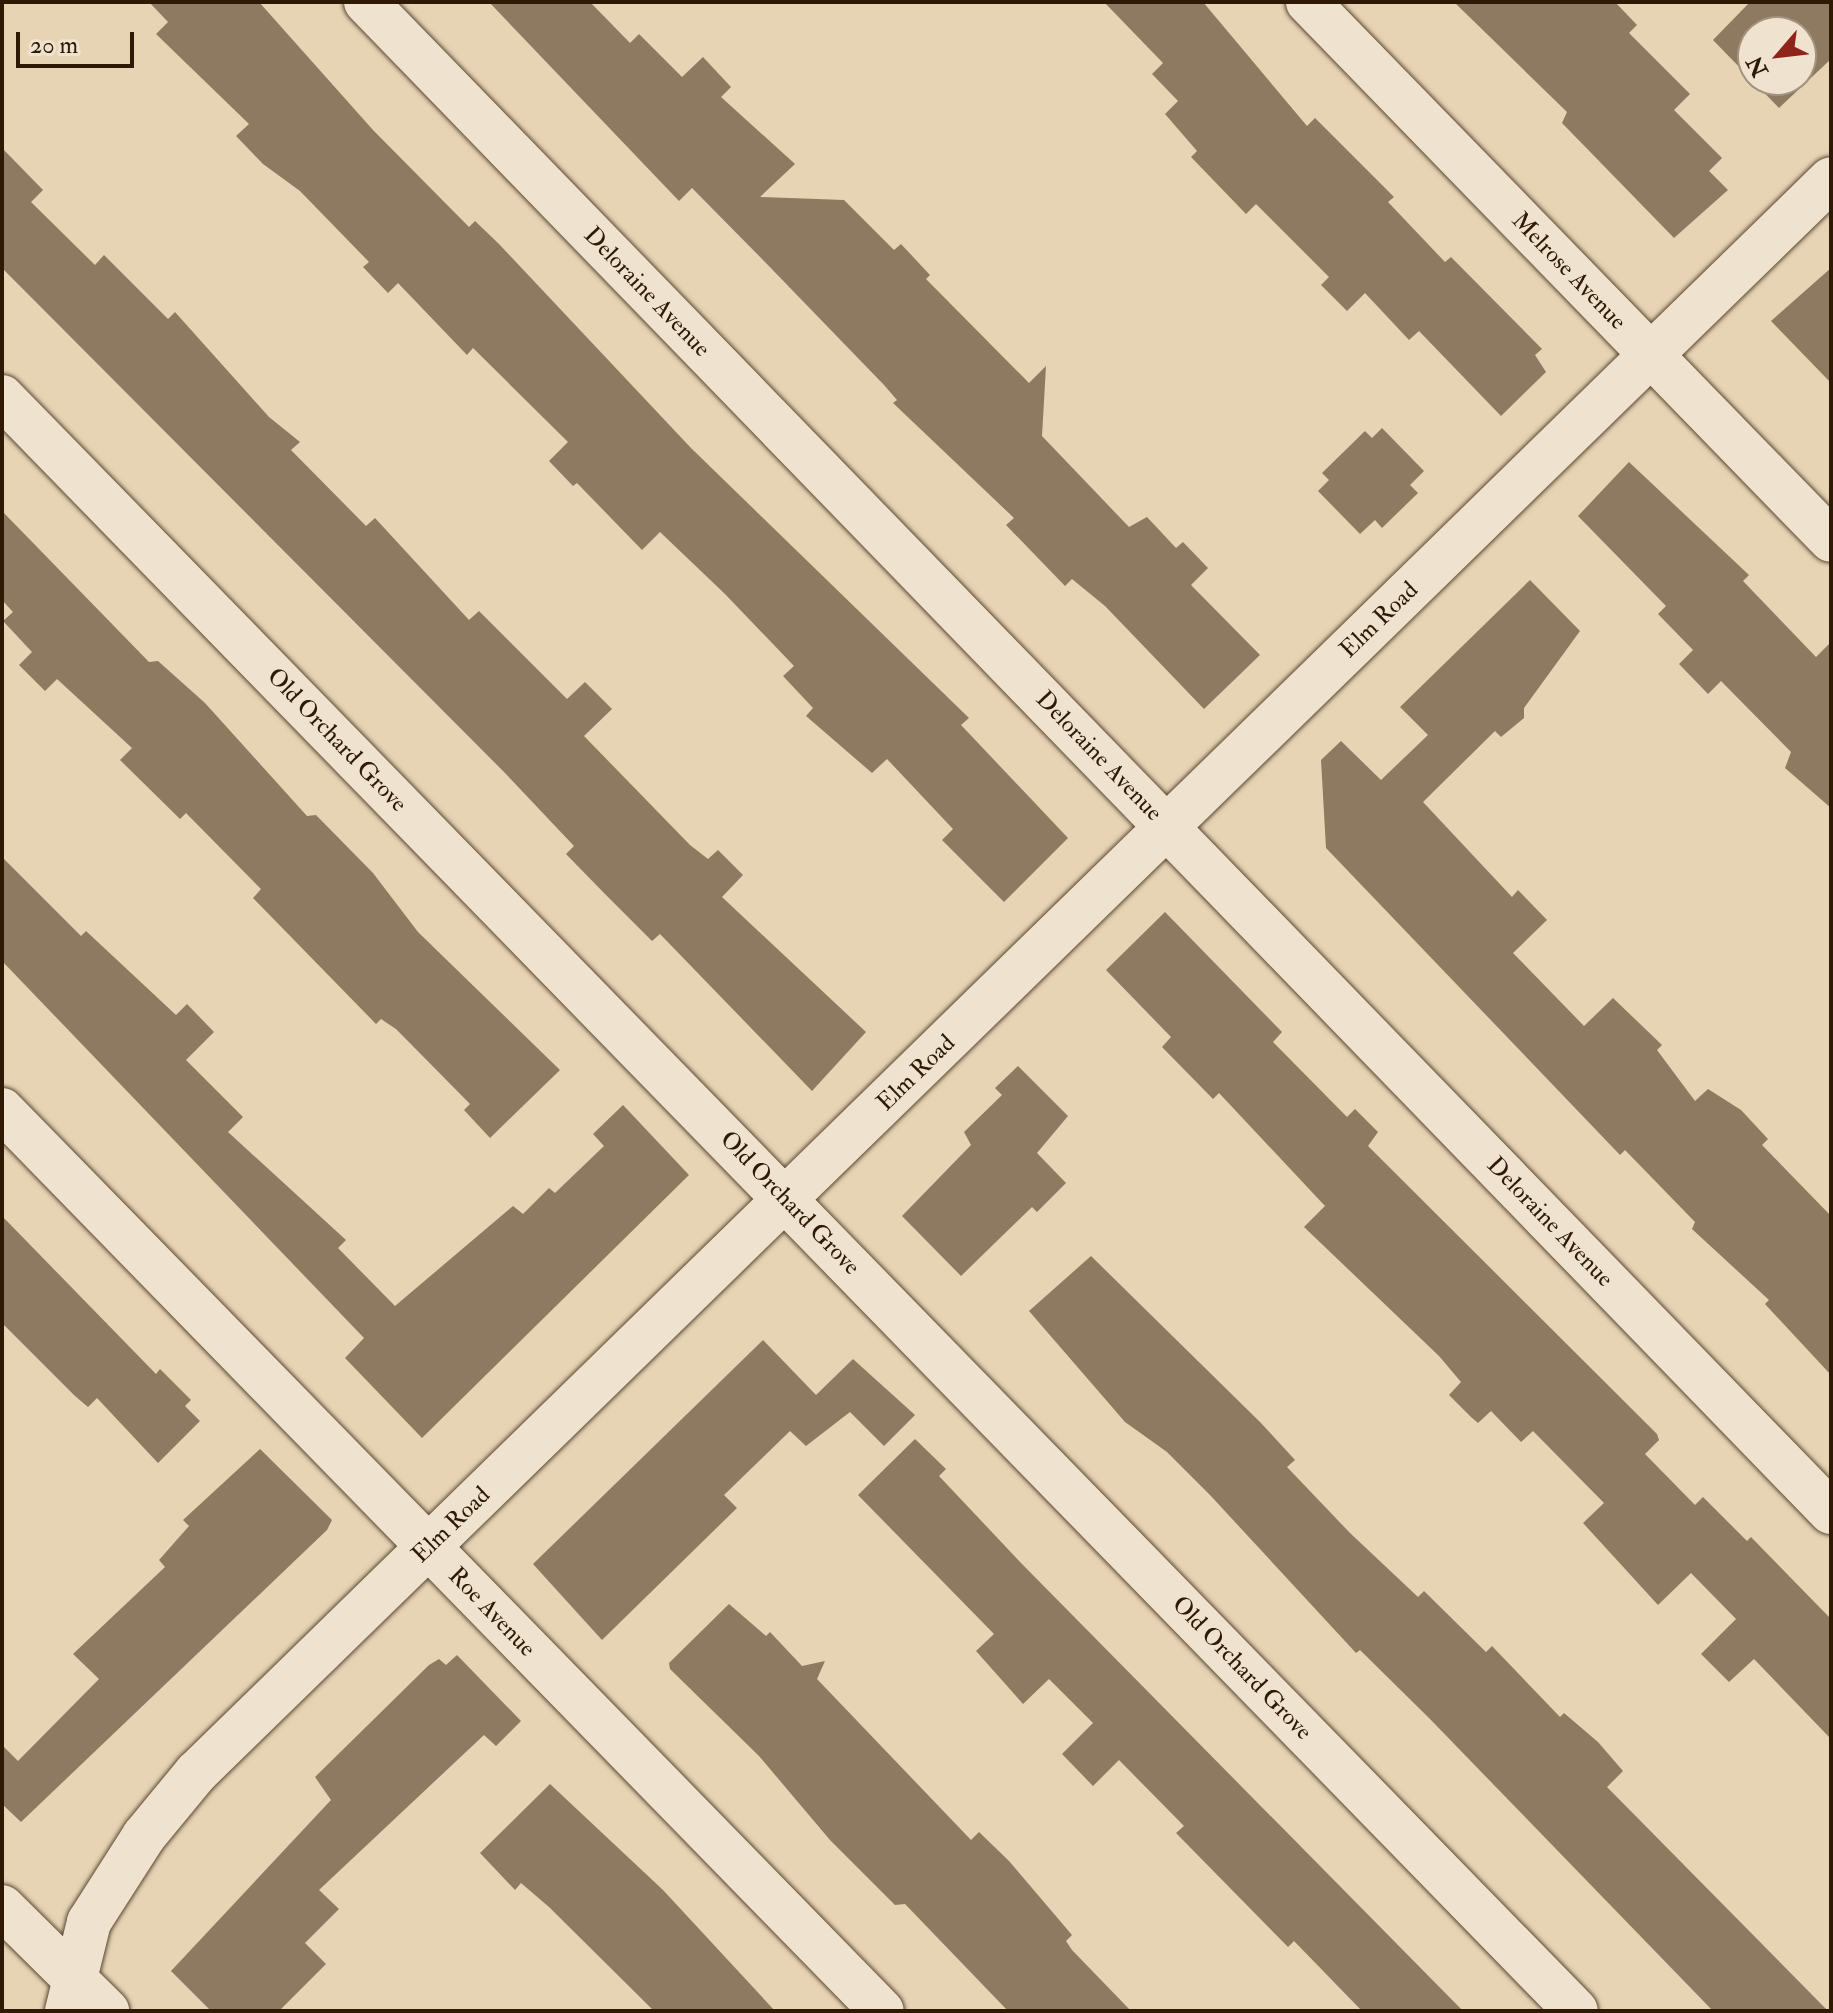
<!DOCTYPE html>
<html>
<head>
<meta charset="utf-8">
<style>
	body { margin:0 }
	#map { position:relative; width:1833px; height:2013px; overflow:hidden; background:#e6d4b5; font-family:"IM FELL Double Pica",serif }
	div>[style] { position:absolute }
	.building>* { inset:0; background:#8e7a61 }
	.roads { filter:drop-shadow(0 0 2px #5c4831) drop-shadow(0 0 2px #5c4831) }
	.minor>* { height:44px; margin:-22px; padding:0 22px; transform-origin:22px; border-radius:22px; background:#efe3cf }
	span { translate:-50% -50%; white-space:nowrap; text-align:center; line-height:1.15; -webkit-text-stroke:8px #efe3cf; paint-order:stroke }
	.street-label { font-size:24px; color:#2e1905 }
	.frame { position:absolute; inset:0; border:4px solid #2e1905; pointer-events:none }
	.north { position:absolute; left:1737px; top:16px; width:80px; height:80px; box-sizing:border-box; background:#efe3cf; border:2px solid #a2927e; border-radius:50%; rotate:242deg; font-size:22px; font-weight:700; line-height:32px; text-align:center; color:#2e1905 }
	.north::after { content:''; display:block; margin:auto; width:28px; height:36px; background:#8f2418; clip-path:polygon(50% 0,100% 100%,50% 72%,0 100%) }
	.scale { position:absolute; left:16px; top:32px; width:118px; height:36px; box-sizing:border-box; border:4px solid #2e1905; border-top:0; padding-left:10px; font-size:24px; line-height:28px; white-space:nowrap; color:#2e1905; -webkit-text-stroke:6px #efe3cf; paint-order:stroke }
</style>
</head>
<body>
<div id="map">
	<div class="building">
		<div style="clip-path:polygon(149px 2px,259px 2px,373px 130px,469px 227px,475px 221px,499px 244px,691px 448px,969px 718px,961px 725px,1068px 838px,1004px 902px,942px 840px,953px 829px,887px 759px,872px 773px,806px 716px,813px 708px,783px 676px,794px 666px,725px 594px,660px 532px,642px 550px,577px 483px,573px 486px,549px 461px,568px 442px,473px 348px,467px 355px,398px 283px,388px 293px,363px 267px,369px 262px,300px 191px,263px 164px,236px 136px,249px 124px,156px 34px,168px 22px)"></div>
		<div style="clip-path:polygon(489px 2px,590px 2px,630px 43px,639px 34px,682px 77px,703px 57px,731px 87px,721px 97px,795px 164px,760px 197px,844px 200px,894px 250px,901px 244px,930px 275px,926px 279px,1029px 383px,1046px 366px,1042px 436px,1129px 527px,1147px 517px,1176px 548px,1183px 542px,1208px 568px,1191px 585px,1260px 655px,1204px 709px,1105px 606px,1072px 579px,1065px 586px,1006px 525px,1014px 518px,893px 403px,897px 400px,884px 385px,765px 262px,692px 188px,679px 201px)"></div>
		<div style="clip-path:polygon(1104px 2px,1203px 2px,1307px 126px,1315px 118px,1394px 197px,1388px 202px,1445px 262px,1451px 257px,1542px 349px,1535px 355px,1546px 372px,1501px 416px,1419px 331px,1409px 340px,1365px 293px,1347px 311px,1321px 285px,1329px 277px,1256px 204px,1246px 214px,1191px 157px,1197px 151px,1165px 114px,1178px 101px,1152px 74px,1163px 63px)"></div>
		<div style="clip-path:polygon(1454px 2px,1615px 2px,1637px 25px,1629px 33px,1690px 94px,1674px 110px,1722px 158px,1709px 171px,1728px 190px,1674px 238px,1562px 123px,1567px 112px)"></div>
		<div style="clip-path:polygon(evenodd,1750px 2px,1831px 2px,1831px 59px,1779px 108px,1713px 40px,1750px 2px,1753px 32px,1801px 32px,1801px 80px,1753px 80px,1753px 32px)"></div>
		<div style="clip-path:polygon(2px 148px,43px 190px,31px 202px,95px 265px,104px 255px,168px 319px,175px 312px,269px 417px,300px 442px,291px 450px,366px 526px,375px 518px,469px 620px,479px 611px,567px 699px,585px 682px,612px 709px,584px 736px,690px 845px,708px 859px,718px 850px,743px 875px,722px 897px,866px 1032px,812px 1091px,660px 934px,652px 941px,604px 893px,566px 854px,574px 846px,505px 773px,2px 268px)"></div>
		<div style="clip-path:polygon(1831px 268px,1831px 383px,1771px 321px)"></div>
		<div style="clip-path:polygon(1382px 428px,1424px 471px,1410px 485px,1418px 493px,1382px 528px,1375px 520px,1360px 534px,1318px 491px,1329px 480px,1322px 473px,1365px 431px,1372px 438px)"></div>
		<div style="clip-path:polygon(1629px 462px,1749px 575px,1743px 581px,1816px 657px,1831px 642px,1831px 808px,1785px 768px,1791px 752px,1721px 681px,1708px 694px,1679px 664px,1693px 650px,1658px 614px,1666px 606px,1578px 516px)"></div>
		<div style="clip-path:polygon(2px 511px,149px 662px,158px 661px,205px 703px,307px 816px,316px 815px,373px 873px,418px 932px,560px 1070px,490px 1138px,464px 1110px,470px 1104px,396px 1029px,381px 1019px,376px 1024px,253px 898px,261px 889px,186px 813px,180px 819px,120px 760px,132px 748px,57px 679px,45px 691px,19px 665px,32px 652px,3px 621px,13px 612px,2px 600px)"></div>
		<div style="clip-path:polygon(1530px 580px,1580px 631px,1524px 708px,1524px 718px,1501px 737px,1495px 731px,1423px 802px,1512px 897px,1518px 890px,1547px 920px,1513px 953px,1584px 1026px,1613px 998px,1662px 1045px,1657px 1050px,1695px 1101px,1708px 1089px,1741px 1110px,1768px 1139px,1762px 1145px,1831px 1216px,1831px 1375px,1765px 1304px,1769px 1300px,1692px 1229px,1695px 1222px,1625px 1150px,1620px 1155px,1326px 848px,1321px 760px,1341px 741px,1381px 780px,1428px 735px,1400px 707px)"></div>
		<div style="clip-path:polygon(2px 857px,81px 936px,86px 931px,176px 1015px,187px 1004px,214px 1032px,186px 1060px,243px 1117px,228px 1132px,346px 1240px,338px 1248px,395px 1306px,513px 1206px,523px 1214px,549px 1188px,555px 1193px,604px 1146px,593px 1134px,623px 1105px,689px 1175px,422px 1438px,345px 1358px,364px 1338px,2px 961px)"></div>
		<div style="clip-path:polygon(1165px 912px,1282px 1032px,1273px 1042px,1347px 1117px,1355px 1109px,1378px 1132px,1368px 1146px,1657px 1434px,1659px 1440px,1645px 1454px,1695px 1505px,1703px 1497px,1747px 1541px,1751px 1537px,1831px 1619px,1831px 1739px,1754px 1659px,1729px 1682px,1701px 1654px,1736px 1619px,1691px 1573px,1658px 1605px,1583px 1523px,1604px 1503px,1533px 1431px,1521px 1442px,1491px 1411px,1478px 1423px,1471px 1417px,1449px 1395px,1461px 1382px,1439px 1356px,1304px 1227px,1325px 1206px,1219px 1093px,1213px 1099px,1162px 1047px,1171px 1037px,1106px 970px)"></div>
		<div style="clip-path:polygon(1018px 1066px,1068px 1116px,1037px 1153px,1066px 1183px,1037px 1212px,1032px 1207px,961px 1276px,902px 1216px,971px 1145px,964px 1132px,1002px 1095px,995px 1088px)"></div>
		<div style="clip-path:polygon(2px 1216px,156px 1374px,160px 1369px,191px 1400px,185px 1406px,200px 1421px,158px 1463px,97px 1398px,88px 1407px,75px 1396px,2px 1323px)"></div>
		<div style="clip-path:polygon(1091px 1256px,1261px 1423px,1295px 1460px,1287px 1467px,1350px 1533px,1418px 1597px,1424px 1591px,1486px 1652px,1492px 1646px,1560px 1717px,1564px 1713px,1598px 1742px,1623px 1771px,1607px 1787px,1828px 2011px,1713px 2011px,1429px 1718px,1360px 1650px,1356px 1653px,1210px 1495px,1167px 1452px,1125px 1422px,1029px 1311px)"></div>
		<div style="clip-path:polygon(763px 1340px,816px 1395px,853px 1359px,915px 1415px,884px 1446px,850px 1412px,806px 1446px,790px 1431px,724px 1495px,737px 1508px,602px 1640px,533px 1564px)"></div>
		<div style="clip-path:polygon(915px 1439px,946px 1469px,939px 1476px,1022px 1564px,1463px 2011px,1362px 2011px,1294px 1941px,1288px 1947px,1176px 1833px,1184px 1826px,1119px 1760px,1093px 1786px,1062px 1754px,1093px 1723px,1049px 1679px,1023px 1704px,976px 1651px,994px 1634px,858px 1495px)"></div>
		<div style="clip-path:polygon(260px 1449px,332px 1520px,327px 1530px,21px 1822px,2px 1804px,2px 1745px,18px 1761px,99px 1679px,73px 1654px,165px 1567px,159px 1560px,189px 1526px,183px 1520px)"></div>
		<div style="clip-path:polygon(729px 1604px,766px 1636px,770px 1632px,802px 1666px,825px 1661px,817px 1679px,971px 1840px,979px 1832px,1009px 1861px,1072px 1935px,1066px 1941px,1072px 1950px,1131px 2011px,1008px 2011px,905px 1904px,895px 1905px,830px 1840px,759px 1756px,670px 1669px,669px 1663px)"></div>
		<div style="clip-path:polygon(457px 1655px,521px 1721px,496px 1746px,484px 1735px,319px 1890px,339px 1909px,305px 1943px,326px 1964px,279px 2011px,211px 2011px,171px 1971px,331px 1800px,315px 1777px,429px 1665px,439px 1659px,446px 1665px)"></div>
		<div style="clip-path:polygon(550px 1784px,663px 1890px,775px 2011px,654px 2011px,549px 1907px,521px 1883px,515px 1890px,480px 1853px)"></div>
	</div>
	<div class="roads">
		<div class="minor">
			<div style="left:366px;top:2px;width:2104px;rotate:45.87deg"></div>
			<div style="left:1308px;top:2px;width:750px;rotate:45.81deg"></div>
			<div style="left:2px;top:397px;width:2254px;rotate:45.72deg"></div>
			<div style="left:2px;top:1110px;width:1259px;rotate:45.68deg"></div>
			<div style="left:2px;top:1907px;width:148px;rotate:44.7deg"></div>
			<div style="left:67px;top:2011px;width:92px;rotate:-76.1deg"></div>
			<div style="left:89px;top:1922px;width:102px;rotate:-57.4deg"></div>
			<div style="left:144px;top:1836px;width:82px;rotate:-50.5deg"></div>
			<div style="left:196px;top:1773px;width:2283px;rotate:-44.27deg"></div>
		</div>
	</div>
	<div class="street-label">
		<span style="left:1569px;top:271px;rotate:46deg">Melrose Avenue</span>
		<span style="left:647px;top:292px;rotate:46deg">Deloraine Avenue</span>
		<span style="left:1379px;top:620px;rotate:-44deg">Elm Road</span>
		<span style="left:337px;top:740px;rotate:46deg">Old Orchard Grove</span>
		<span style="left:1099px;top:756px;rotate:46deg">Deloraine Avenue</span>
		<span style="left:916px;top:1073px;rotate:-44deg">Elm Road</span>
		<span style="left:790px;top:1203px;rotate:46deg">Old Orchard Grove</span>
		<span style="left:1550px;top:1222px;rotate:46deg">Deloraine Avenue</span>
		<span style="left:451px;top:1525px;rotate:-44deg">Elm Road</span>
		<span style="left:492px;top:1612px;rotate:46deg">Roe Avenue</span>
		<span style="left:1242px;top:1668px;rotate:46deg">Old Orchard Grove</span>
	</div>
	<div class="frame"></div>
	<div class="north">N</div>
	<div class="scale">20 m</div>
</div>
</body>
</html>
